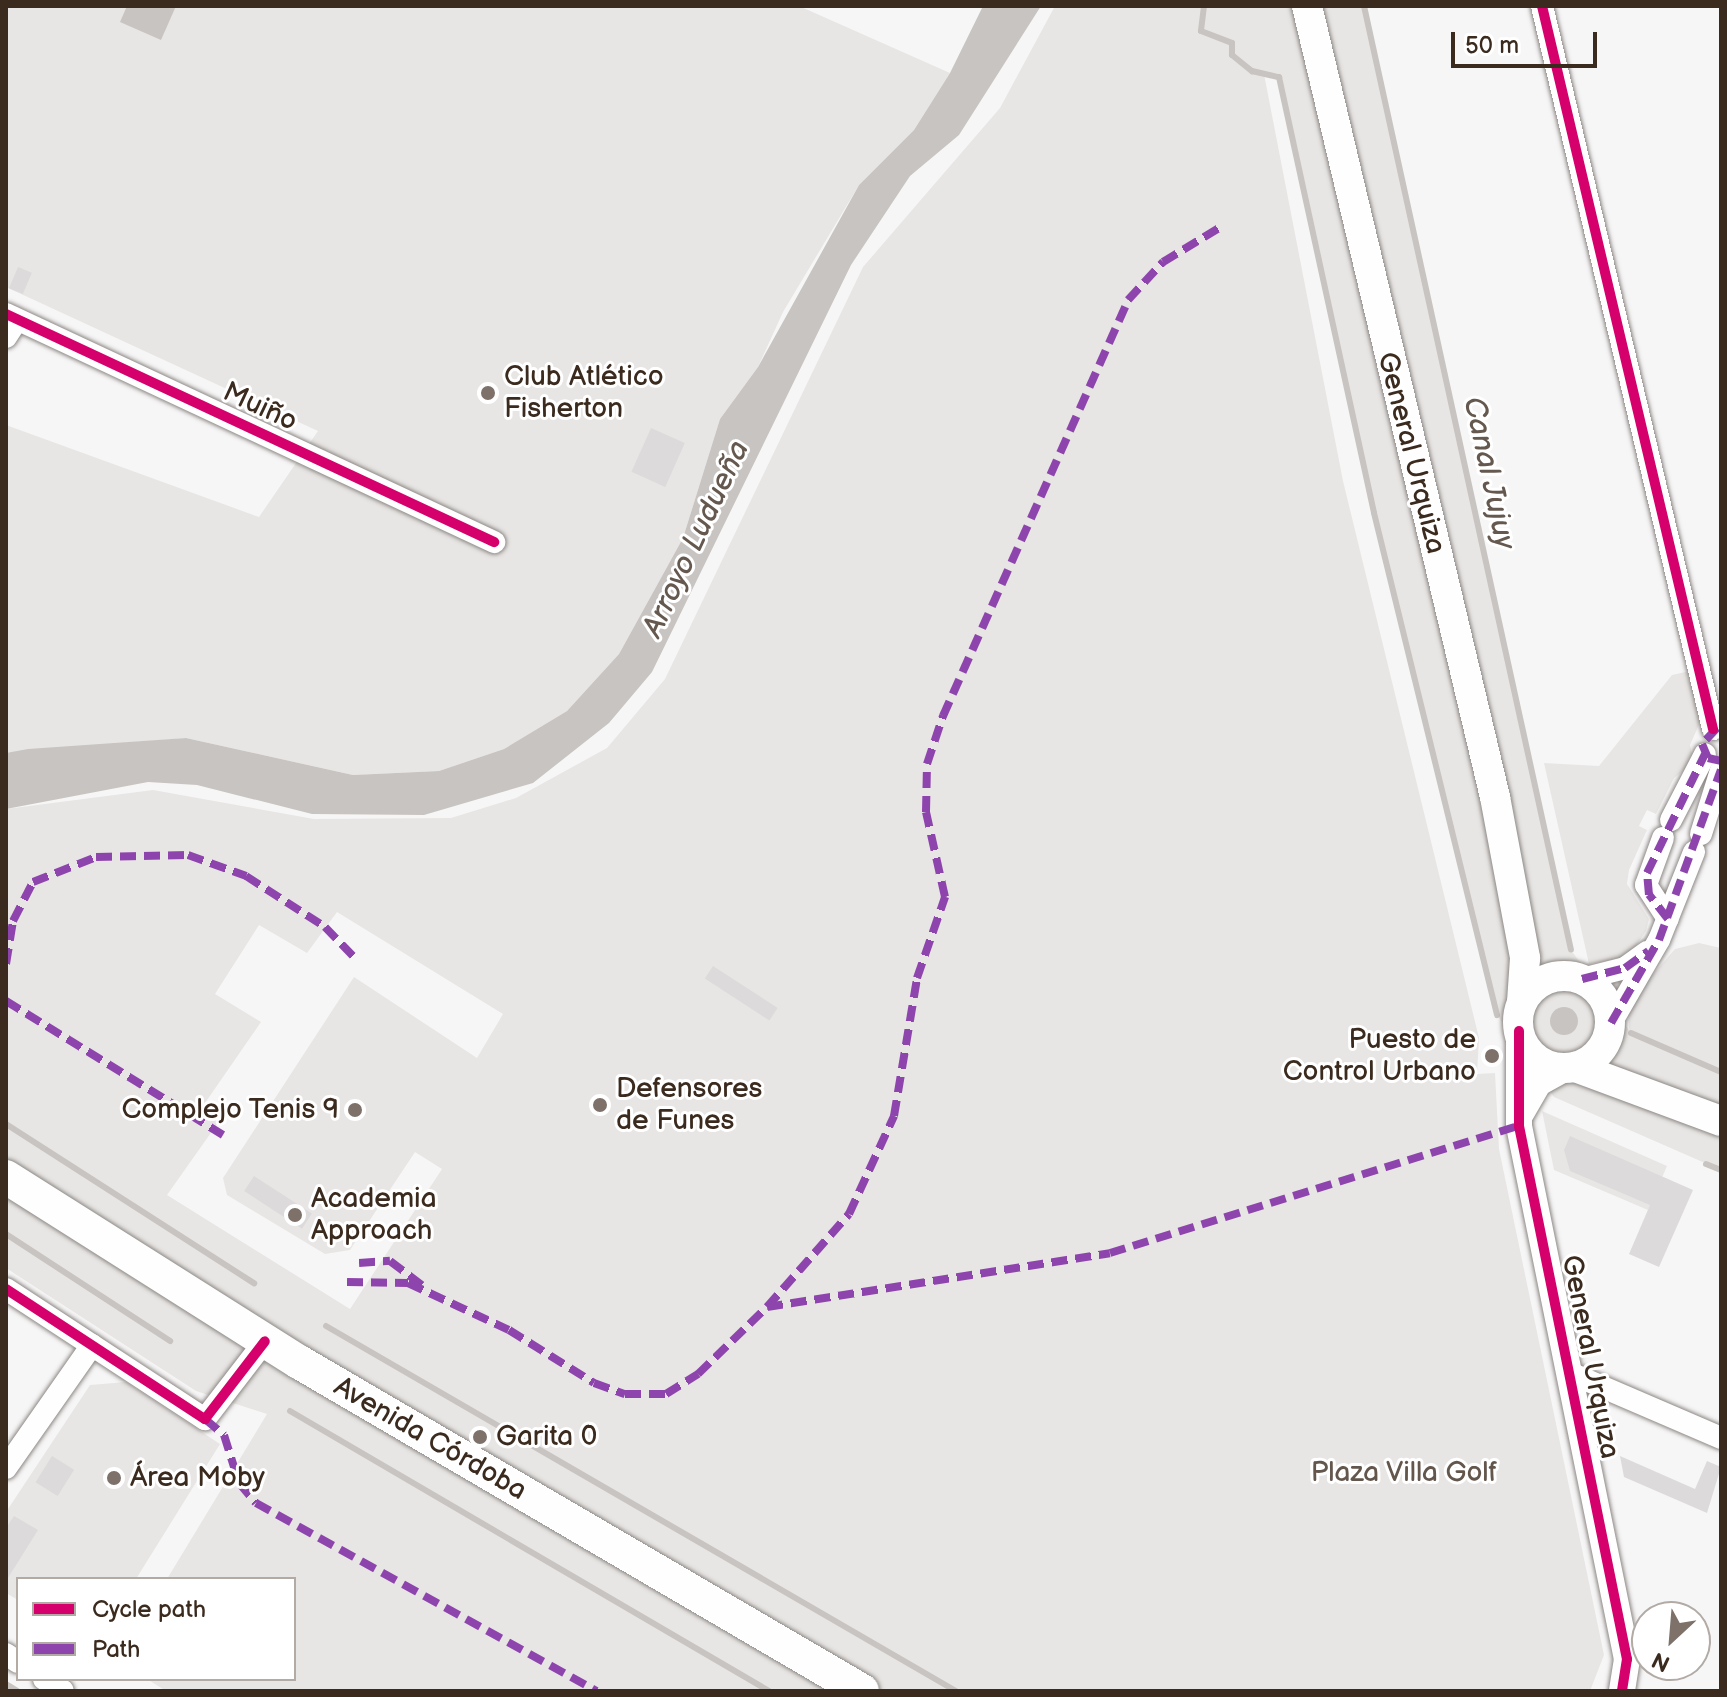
<!DOCTYPE html>
<html>
<head>
<meta charset="utf-8">
<style>
	body { margin:0 }
	#map { position:relative; width:1727px; height:1697px; overflow:hidden; background:#f7f6f6; font-family:"Balsamiq Sans",sans-serif }
	div>[style] { position:absolute }
	.built>* { inset:0; background:#e8e6e5 }
	.green>* { inset:0; background:#e8e6e4 }
	.water>* { inset:0; background:#c8c4c1 }
	.round { border-radius:50% }
	.stream>* { height:6px; margin:-3px; padding:0 3px; transform-origin:3px; border-radius:3px; background:#c8c4c1 }
	.building>* { inset:0; background:#dcdada; transform-origin:0 0 }
	.roads { filter:drop-shadow(0 0 2px #8b8784) drop-shadow(0 0 2px #8b8784) }
	.minor>* { height:22px; margin:-11px; padding:0 11px; transform-origin:11px; border-radius:11px; background:#fefefe }
	.tertiary>* { height:26px; margin:-13px; padding:0 13px; transform-origin:13px; border-radius:13px; background:#fefefe }
	.secondary>* { height:30px; margin:-15px; padding:0 15px; transform-origin:15px; border-radius:15px; background:#fefefe }
	.secondary>.ring { margin:-15px; padding:0; box-sizing:content-box; background:none; border:30px solid #fefefe; border-radius:50% }
	.primary>* { height:34px; margin:-17px; padding:0 17px; transform-origin:17px; border-radius:17px; background:#fefefe }
	.quiet>* { height:8px; margin-top:-4px; transform-origin:0; background:repeating-linear-gradient(90deg,#8e44ad 0 16px,transparent 0 24px) }
	.cycleway>* { height:10px; margin:-5px; padding:0 5px; transform-origin:5px; border-radius:5px; background:#d6006c }
	.dots>* { width:22px; height:22px; translate:-50% -50%; box-sizing:border-box; border:4px solid #fff; border-radius:50% }
	span { translate:-50% -50%; white-space:nowrap; text-align:center; line-height:1.15; -webkit-text-stroke:6px #fff; paint-order:stroke }
	.poi-label { font-size:28px; color:#3b2a1e }
	.left { translate:0 -50%; text-align:left }
	.right { translate:-100% -50%; text-align:right }
	.street-label { font-size:28px; color:#3b2a1e }
	.park-label { font-size:28px; color:#63564c }
	.water-label { font-size:30px; color:#65584f; font-style:italic }
	.frame { position:absolute; inset:0; border:8px solid #3b2a1e; pointer-events:none }
	.legend { position:absolute; left:16px; top:1577px; width:280px; height:104px; box-sizing:border-box; background:#fff; border:2px solid #b1aaa5; margin:0; padding:10px 14px; list-style:none; font-size:24px; color:#3b2a1e }
	.legend li { display:flex; align-items:center; gap:16px; height:40px }
	.legend b { width:40px; border:2px solid #b1aaa5 }
	.north { position:absolute; left:1631px; top:1601px; width:80px; height:80px; box-sizing:border-box; background:#fff; border:2px solid #b1aaa5; border-radius:50%; rotate:206deg; font-size:22px; font-weight:700; line-height:32px; text-align:center; color:#3b2a1e }
	.north::after { content:''; display:block; margin:auto; width:28px; height:36px; background:#7d716a; clip-path:polygon(50% 0,100% 100%,50% 72%,0 100%) }
	.scale { position:absolute; left:1451px; top:32px; width:146px; height:36px; box-sizing:border-box; border:4px solid #3b2a1e; border-top:0; padding-left:10px; font-size:24px; line-height:28px; white-space:nowrap; color:#3b2a1e; -webkit-text-stroke:6px #fff; paint-order:stroke }
</style>
</head>
<body>
<div id="map">
	<div class="built">
		<div style="clip-path:polygon(1699px 943px,1721px 948px,1721px 1082px,1630px 1043px,1628px 1011px,1641px 988px,1675px 949px)"></div>
		<div style="clip-path:polygon(1542px 1111px,1667px 1166px,1648px 1210px,1554px 1170px)"></div>
	</div>
	<div class="green">
		<div style="clip-path:polygon(6px 6px,799px 6px,950px 73px,914px 130px,859px 185px,783px 312px,758px 367px,720px 419px,683px 538px,619px 654px,567px 711px,504px 749px,439px 771px,353px 775px,186px 738px,6px 753px,6px 425px,259px 517px,318px 431px,6px 287px)"></div>
		<div style="clip-path:polygon(evenodd,1055px 6px,1364px 6px,1571px 950px,1631px 1033px,1721px 1072px,1721px 1170px,1554px 1097px,1497px 1015px,1374px 513px,1279px 78px,1264px 74px,1343px 481px,1479px 1038px,1477px 1074px,1495px 1073px,1499px 1149px,1604px 1655px,1590px 1691px,166px 1691px,147px 1679px,294px 1679px,294px 1579px,167px 1579px,267px 1414px,196px 1391px,6px 1268px,6px 809px,153px 790px,314px 819px,451px 818px,516px 798px,607px 748px,665px 679px,863px 267px,1000px 108px,1055px 6px,337px 912px,503px 1014px,477px 1058px,354px 977px,223px 1178px,227px 1195px,325px 1254px,350px 1250px,415px 1152px,442px 1169px,350px 1309px,167px 1195px,220px 1120px,205px 1103px,261px 1022px,215px 994px,259px 925px,307px 953px,337px 912px)"></div>
		<div style="clip-path:polygon(1690px 671px,1702px 718px,1690px 745px,1694px 763px,1674px 778px,1656px 814px,1647px 810px,1639px 826px,1647px 830px,1629px 870px,1627px 884px,1649px 919px,1646px 931px,1628px 957px,1589px 964px,1544px 763px,1599px 766px,1672px 675px)"></div>
		<div style="clip-path:polygon(126px 1382px,220px 1444px,136px 1579px,18px 1579px,18px 1600px,6px 1593px,6px 1512px,90px 1385px)"></div>
	</div>
	<div class="water">
		<div style="clip-path:polygon(127px 6px,176px 6px,161px 40px,120px 22px)"></div>
		<div style="clip-path:polygon(983px 6px,1041px 6px,959px 135px,910px 176px,851px 265px,652px 672px,609px 723px,533px 783px,424px 815px,312px 814px,197px 785px,148px 782px,6px 809px,6px 753px,28px 749px,186px 738px,353px 775px,439px 771px,504px 749px,567px 711px,619px 654px,683px 538px,720px 419px,758px 367px,859px 185px,914px 130px,950px 73px)"></div>
		<div class="round" style="left:1550px;top:1007px;width:28px;height:28px"></div>
	</div>
	<div class="stream">
		<div style="left:1204px;top:6px;width:25px;rotate:97deg"></div>
		<div style="left:1201px;top:31px;width:33px;rotate:21deg"></div>
		<div style="left:1232px;top:43px;width:12px;rotate:90deg"></div>
		<div style="left:1232px;top:55px;width:26px;rotate:39deg"></div>
		<div style="left:1252px;top:71px;width:28px;rotate:13deg"></div>
		<div style="left:1279px;top:77px;width:446px;rotate:77.7deg"></div>
		<div style="left:1374px;top:513px;width:517px;rotate:76.23deg"></div>
		<div style="left:1364px;top:6px;width:966px;rotate:77.63deg"></div>
		<div style="left:1631px;top:1033px;width:98px;rotate:23.4deg"></div>
		<div style="left:6px;top:1124px;width:295px;rotate:32.7deg"></div>
		<div style="left:1706px;top:1164px;width:16px;rotate:22deg"></div>
		<div style="left:6px;top:1234px;width:196px;rotate:33.1deg"></div>
		<div style="left:326px;top:1326px;width:728px;rotate:30.09deg"></div>
		<div style="left:290px;top:1411px;width:555px;rotate:30.31deg"></div>
		<div style="left:6px;top:1684px;width:13px;rotate:32deg"></div>
	</div>
	<div class="building">
		<div style="left:18px;top:267px;width:15px;height:23px;rotate:23deg"></div>
		<div style="left:651px;top:428px;width:37px;height:48px;rotate:24deg"></div>
		<div style="left:713px;top:966px;width:77px;height:15px;rotate:33deg"></div>
		<div style="clip-path:polygon(1570px 1136px,1693px 1190px,1659px 1267px,1629px 1254px,1650px 1205px,1570px 1171px,1564px 1150px)"></div>
		<div style="left:254px;top:1176px;width:69px;height:18px;rotate:33deg"></div>
		<div style="left:52px;top:1456px;width:26px;height:31px;rotate:32deg"></div>
		<div style="clip-path:polygon(1620px 1456px,1695px 1489px,1707px 1461px,1721px 1467px,1707px 1513px,1624px 1477px)"></div>
		<div style="clip-path:polygon(14px 1516px,38px 1530px,6px 1581px,6px 1528px)"></div>
	</div>
	<div class="roads">
		<div class="minor">
			<div style="left:1542px;top:6px;width:743px;rotate:76.69deg"></div>
			<div style="left:6px;top:314px;width:539px;rotate:25.04deg"></div>
			<div style="left:6px;top:337px;width:20px;rotate:-57deg"></div>
			<div style="left:1671px;top:820px;width:74px;rotate:-62.7deg"></div>
			<div style="left:1701px;top:834px;width:67px;rotate:-72.6deg"></div>
			<div style="left:1663px;top:838px;width:50px;rotate:109.9deg"></div>
			<div style="left:1646px;top:885px;width:40px;rotate:57.1deg"></div>
			<div style="left:1582px;top:979px;width:44px;rotate:-14.3deg"></div>
			<div style="left:1625px;top:968px;width:27px;rotate:-36deg"></div>
			<div style="left:1611px;top:1023px;width:96px;rotate:-60deg"></div>
			<div style="left:1659px;top:940px;width:95px;rotate:-68.3deg"></div>
			<div style="left:6px;top:1289px;width:238px;rotate:33.2deg"></div>
			<div style="left:205px;top:1419px;width:98px;rotate:-52.4deg"></div>
			<div style="left:1570px;top:1373px;width:164px;rotate:23.3deg"></div>
			<div style="left:6px;top:1468px;width:150px;rotate:-55deg"></div>
			<div style="left:6px;top:1654px;width:14px;rotate:34deg"></div>
			<div style="left:44px;top:1679px;width:22px;rotate:32deg"></div>
		</div>
		<div class="tertiary">
			<div style="left:1519px;top:1031px;width:95px;rotate:90deg"></div>
			<div style="left:1519px;top:1126px;width:544px;rotate:78.55deg"></div>
			<div style="left:1627px;top:1659px;width:32px;rotate:99deg"></div>
			<div style="left:1519px;top:1117px;width:39px;rotate:-60deg"></div>
			<div style="left:1539px;top:1083px;width:29px;rotate:-29deg"></div>
		</div>
		<div class="secondary">
			<div style="left:1307px;top:6px;width:813px;rotate:76.63deg"></div>
			<div style="left:1495px;top:797px;width:164px;rotate:79.4deg"></div>
			<div style="left:1525px;top:958px;width:44px;rotate:93.9deg"></div>
			<div class="ring" style="left:1518px;top:976px;width:62px;height:62px"></div>
			<div style="left:1575px;top:1067px;width:156px;rotate:20.3deg"></div>
		</div>
		<div class="primary">
			<div style="left:6px;top:1177px;width:347px;rotate:32.3deg"></div>
			<div style="left:299px;top:1362px;width:652px;rotate:30.3deg"></div>
		</div>
	</div>
	<div class="quiet">
		<div style="left:1717px;top:728px;width:22px;rotate:133deg"></div>
		<div style="left:1702px;top:744px;width:15px;rotate:67deg"></div>
		<div style="left:1708px;top:758px;width:13px;rotate:13deg"></div>
		<div style="left:1668px;top:919px;width:31px;rotate:-128deg"></div>
		<div style="left:1649px;top:895px;width:22px;rotate:-95deg"></div>
		<div style="left:1647px;top:873px;width:132px;rotate:-64deg"></div>
		<div style="left:6px;top:964px;width:44px;rotate:-80.8deg"></div>
		<div style="left:13px;top:921px;width:44px;rotate:-62.9deg"></div>
		<div style="left:33px;top:882px;width:68px;rotate:-21.6deg"></div>
		<div style="left:96px;top:857px;width:92px;rotate:-1.2deg"></div>
		<div style="left:188px;top:855px;width:62px;rotate:19.9deg"></div>
		<div style="left:246px;top:876px;width:94px;rotate:32.8deg"></div>
		<div style="left:325px;top:927px;width:42px;rotate:46deg"></div>
		<div style="left:1582px;top:979px;width:44px;rotate:-14.3deg"></div>
		<div style="left:1625px;top:968px;width:29px;rotate:-36deg"></div>
		<div style="left:6px;top:1001px;width:255px;rotate:31.7deg"></div>
		<div style="left:1611px;top:1023px;width:96px;rotate:-60deg"></div>
		<div style="left:1659px;top:940px;width:181px;rotate:-70deg"></div>
		<div style="left:359px;top:1263px;width:31px;rotate:-4deg"></div>
		<div style="left:390px;top:1261px;width:40px;rotate:37deg"></div>
		<div style="left:347px;top:1282px;width:61px;rotate:0.9deg"></div>
		<div style="left:408px;top:1283px;width:111px;rotate:25deg"></div>
		<div style="left:509px;top:1330px;width:100px;rotate:31.9deg"></div>
		<div style="left:594px;top:1383px;width:33px;rotate:20deg"></div>
		<div style="left:625px;top:1394px;width:41px"></div>
		<div style="left:666px;top:1394px;width:38px;rotate:-32deg"></div>
		<div style="left:698px;top:1374px;width:96px;rotate:-44.2deg"></div>
		<div style="left:767px;top:1307px;width:124px;rotate:-48.6deg"></div>
		<div style="left:849px;top:1214px;width:108px;rotate:-65.3deg"></div>
		<div style="left:894px;top:1116px;width:140px;rotate:-80.5deg"></div>
		<div style="left:917px;top:978px;width:86px;rotate:-70.9deg"></div>
		<div style="left:945px;top:897px;width:87px;rotate:-102.6deg"></div>
		<div style="left:926px;top:812px;width:48px;rotate:-88.8deg"></div>
		<div style="left:927px;top:764px;width:51px;rotate:-71.6deg"></div>
		<div style="left:943px;top:716px;width:455px;rotate:-66deg"></div>
		<div style="left:1128px;top:300px;width:52px;rotate:-47.4deg"></div>
		<div style="left:1163px;top:262px;width:66px;rotate:-31.3deg"></div>
		<div style="left:767px;top:1307px;width:347px;rotate:-8.9deg"></div>
		<div style="left:1110px;top:1253px;width:428px;rotate:-17.3deg"></div>
		<div style="left:205px;top:1419px;width:25px;rotate:40deg"></div>
		<div style="left:224px;top:1435px;width:50px;rotate:72.6deg"></div>
		<div style="left:239px;top:1483px;width:26px;rotate:50deg"></div>
		<div style="left:256px;top:1503px;width:389px;rotate:28.9deg"></div>
	</div>
	<div class="cycleway">
		<div style="left:1542px;top:6px;width:743px;rotate:76.69deg"></div>
		<div style="left:6px;top:314px;width:539px;rotate:25.04deg"></div>
		<div style="left:1519px;top:1031px;width:95px;rotate:90deg"></div>
		<div style="left:1519px;top:1126px;width:544px;rotate:78.55deg"></div>
		<div style="left:1627px;top:1659px;width:32px;rotate:99deg"></div>
		<div style="left:6px;top:1289px;width:238px;rotate:33.2deg"></div>
		<div style="left:205px;top:1419px;width:98px;rotate:-52.4deg"></div>
	</div>
	<div class="dots">
		<div style="left:488px;top:393px;background:#7d716a"></div>
		<div style="left:1492px;top:1056px;background:#7d716a"></div>
		<div style="left:600px;top:1105px;background:#7d716a"></div>
		<div style="left:355px;top:1110px;background:#7d716a"></div>
		<div style="left:295px;top:1215px;background:#7d716a"></div>
		<div style="left:480px;top:1437px;background:#7d716a"></div>
		<div style="left:114px;top:1478px;background:#7d716a"></div>
	</div>
	<div class="poi-label">
		<span class="left" style="left:504px;top:393px">Club Atlético<br>Fisherton</span>
		<span class="right" style="left:1476px;top:1056px">Puesto de<br>Control Urbano</span>
		<span class="left" style="left:616px;top:1105px">Defensores<br>de Funes</span>
		<span class="right" style="left:339px;top:1110px">Complejo Tenis 9</span>
		<span class="left" style="left:311px;top:1215px">Academia<br>Approach</span>
		<span class="left" style="left:496px;top:1437px">Garita 0</span>
		<span class="left" style="left:130px;top:1478px">Área Moby</span>
	</div>
	<div class="street-label">
		<span style="left:260px;top:407px;rotate:25deg">Muiño</span>
		<span style="left:1411px;top:453px;rotate:76deg">General Urquiza</span>
		<span style="left:1590px;top:1357px;rotate:79deg">General Urquiza</span>
		<span style="left:430px;top:1439px;rotate:30deg">Avenida Córdoba</span>
	</div>
	<div class="park-label">
		<span style="left:1404px;top:1473px">Plaza Villa Golf</span>
	</div>
	<div class="water-label">
		<span style="left:1489px;top:473px;rotate:78deg">Canal Jujuy</span>
		<span style="left:696px;top:539px;rotate:-65deg">Arroyo Ludueña</span>
	</div>
	<div class="frame"></div>
	<ul class="legend">
	<li><b style="height:10px;background:#d6006c"></b>Cycle path</li>
	<li><b style="height:10px;background:#8e44ad"></b>Path</li>
	</ul>
	<div class="north">N</div>
	<div class="scale">50 m</div>
</div>
</body>
</html>
